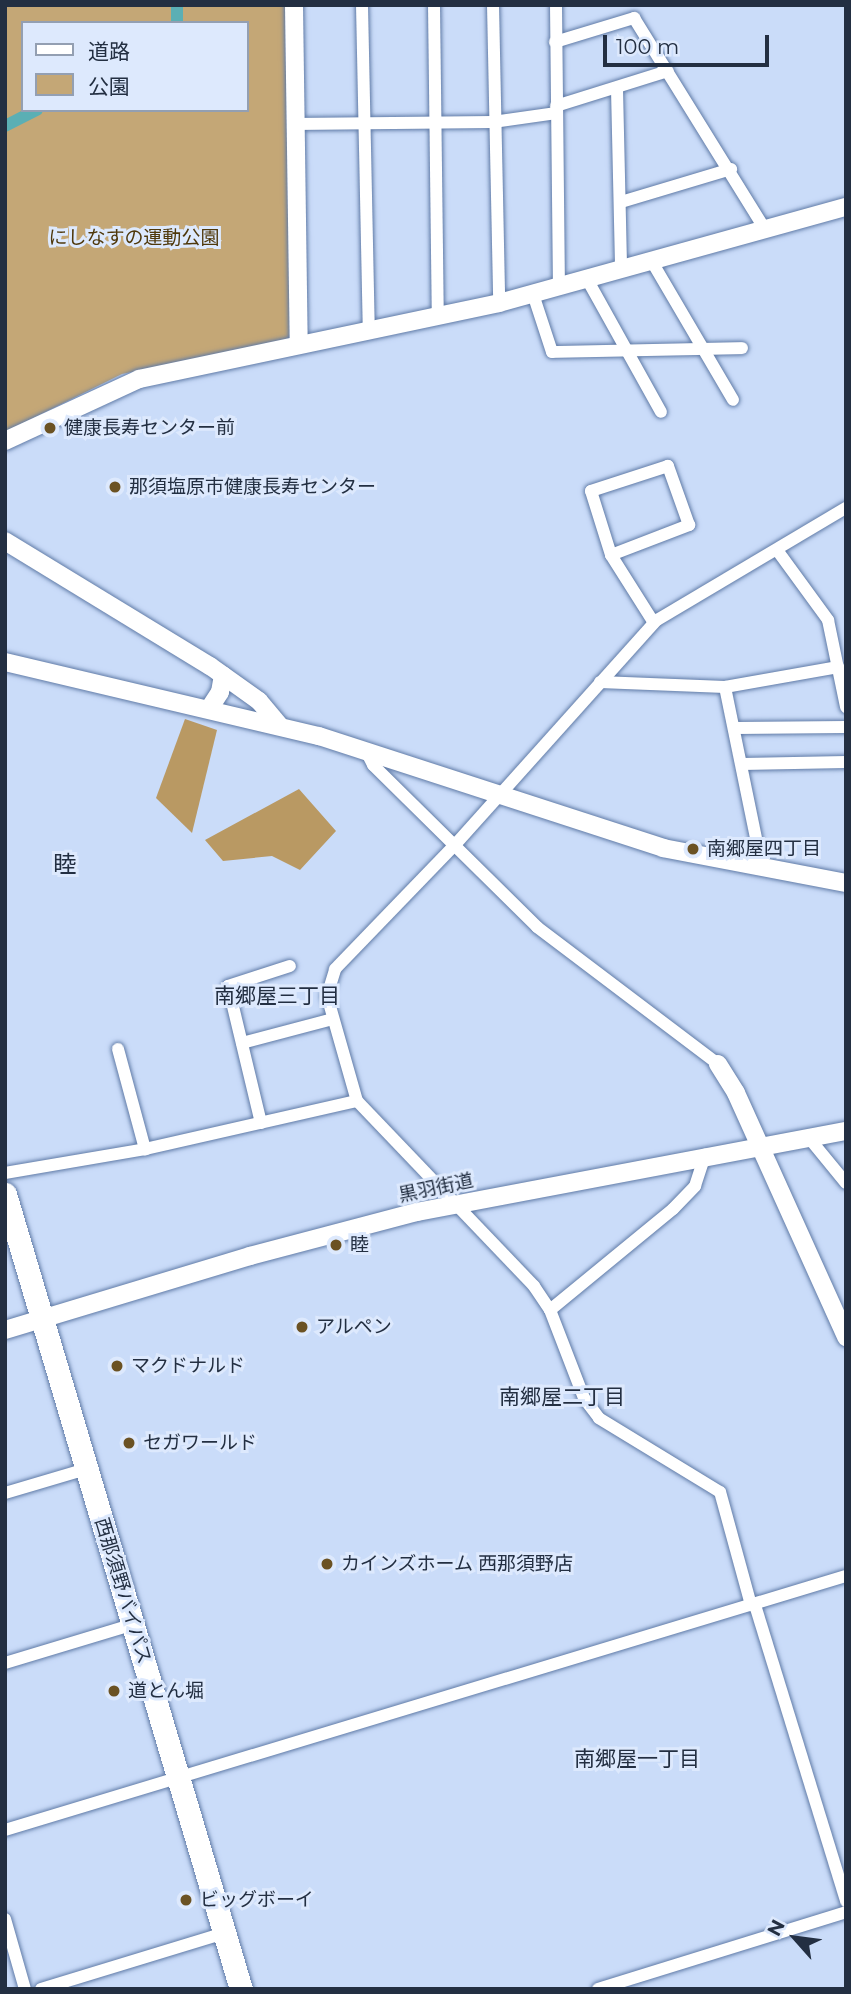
<!DOCTYPE html>
<html>
<head>
<meta charset="utf-8">
<style>
	body { margin:0 }
	#map { position:relative; width:851px; height:1994px; overflow:hidden; background:#cadcf9; font-family:Montserrat,"Noto Sans JP",sans-serif }
	div>[style] { position:absolute }
	.green>* { inset:0; background:#c4a776 }
	.forest>* { inset:0; background:#b99963 }
	.canal>* { height:12px; margin:-6px; padding:0 6px; transform-origin:6px; border-radius:6px; background:#5bafb4 }
	.roads { filter:drop-shadow(0 0 2px #607ba7) drop-shadow(0 0 2px #607ba7) }
	.street>* { height:12px; margin:-6px; padding:0 6px; transform-origin:6px; border-radius:6px; background:#fff }
	.secondary>* { height:18px; margin:-9px; padding:0 9px; transform-origin:9px; border-radius:9px; background:#fff }
	.highway>* { height:23px; margin:-11.5px; padding:0 11.5px; transform-origin:11.5px; border-radius:11.5px; background:#fff }
	.dots>* { width:19px; height:19px; translate:-50% -50%; box-sizing:border-box; border:4px solid #dde9fd; border-radius:50% }
	span { translate:-50% -50%; white-space:nowrap; text-align:center; line-height:1.15; -webkit-text-stroke:6px #dde9fd; paint-order:stroke }
	.park-label { font-size:19px; color:#4f380b }
	.poi-label { font-size:19px; color:#232f42 }
	.left { translate:0 -50%; text-align:left }
	.street-label { font-size:19px; color:#232f42 }
	.neighbourhood-label { font-size:21px; color:#232f42 }
	.quarter-label { font-size:23px; color:#232f42 }
	.frame { position:absolute; inset:0; border:7px solid #232f42; pointer-events:none }
	.legend { position:absolute; left:21px; top:21px; width:228px; height:91px; box-sizing:border-box; background:#dde9fd; border:2px solid #939fb2; margin:0; padding:9px 12px; list-style:none; font-size:21px; color:#232f42 }
	.legend li { display:flex; align-items:center; gap:14px; height:35px }
	.legend b { width:35px; border:2px solid #939fb2 }
	.north { position:absolute; left:760px; top:1903px; width:70px; height:70px; -webkit-text-stroke:5px #dde9fd; paint-order:stroke; rotate:298deg; font-size:19px; font-weight:700; line-height:28px; text-align:center; color:#232f42 }
	.north::after { content:''; display:block; margin:auto; width:24px; height:32px; background:#232f42; clip-path:polygon(50% 0,100% 100%,50% 72%,0 100%) }
	.scale { position:absolute; left:603px; top:35px; width:166px; height:32px; box-sizing:border-box; border:4px solid #232f42; border-top:0; padding-left:9px; font-size:21px; line-height:24px; white-space:nowrap; color:#232f42; -webkit-text-stroke:5px #dde9fd; paint-order:stroke }
</style>
</head>
<body>
<div id="map">
	<div class="green">
		<div style="clip-path:polygon(evenodd,5px 5px,285px 5px,290px 339px,122px 374px,5px 432px,5px 5px,23px 23px,247px 23px,247px 110px,23px 110px,23px 23px)"></div>
	</div>
	<div class="forest">
		<div style="clip-path:polygon(185px 719px,217px 730px,192px 833px,156px 798px)"></div>
		<div style="clip-path:polygon(299px 789px,336px 831px,300px 870px,272px 856px,223px 861px,205px 840px)"></div>
	</div>
	<div class="canal">
		<div style="left:177px;top:23px;width:18px;rotate:-90deg"></div>
		<div style="left:5px;top:126px;width:36px;rotate:-27deg"></div>
	</div>
	<div class="roads">
		<div class="street">
			<div style="left:362px;top:5px;width:327px;rotate:88.8deg"></div>
			<div style="left:434px;top:5px;width:311px;rotate:89.3deg"></div>
			<div style="left:493px;top:5px;width:298px;rotate:88.8deg"></div>
			<div style="left:556px;top:5px;width:282px;rotate:89.4deg"></div>
			<div style="left:555px;top:42px;width:83px;rotate:-16.9deg"></div>
			<div style="left:634px;top:18px;width:245px;rotate:58.2deg"></div>
			<div style="left:617px;top:89px;width:179px;rotate:88.7deg"></div>
			<div style="left:556px;top:106px;width:117px;rotate:-17.4deg"></div>
			<div style="left:293px;top:124px;width:200px;rotate:-0.6deg"></div>
			<div style="left:493px;top:122px;width:64px;rotate:-8.1deg"></div>
			<div style="left:621px;top:202px;width:115px;rotate:-16.7deg"></div>
			<div style="left:651px;top:260px;width:162px;rotate:59.6deg"></div>
			<div style="left:587px;top:279px;width:152px;rotate:60.9deg"></div>
			<div style="left:533px;top:294px;width:61px;rotate:71.9deg"></div>
			<div style="left:552px;top:352px;width:190px;rotate:-1.2deg"></div>
			<div style="left:777px;top:550px;width:87px;rotate:53.9deg"></div>
			<div style="left:828px;top:620px;width:89px;rotate:78.3deg"></div>
			<div style="left:611px;top:555px;width:84px;rotate:-21deg"></div>
			<div style="left:689px;top:525px;width:63px;rotate:-109.6deg"></div>
			<div style="left:668px;top:466px;width:81px;rotate:162deg"></div>
			<div style="left:591px;top:491px;width:67px;rotate:72.6deg"></div>
			<div style="left:611px;top:555px;width:80px;rotate:57.7deg"></div>
			<div style="left:600px;top:682px;width:125px;rotate:2.3deg"></div>
			<div style="left:725px;top:687px;width:115px;rotate:-10deg"></div>
			<div style="left:725px;top:687px;width:185px;rotate:78.4deg"></div>
			<div style="left:735px;top:728px;width:111px;rotate:-0.5deg"></div>
			<div style="left:365px;top:749px;width:18px;rotate:63deg"></div>
			<div style="left:373px;top:765px;width:231px;rotate:44.6deg"></div>
			<div style="left:537px;top:927px;width:227px;rotate:37.1deg"></div>
			<div style="left:742px;top:764px;width:104px;rotate:-1.1deg"></div>
			<div style="left:242px;top:1043px;width:94px;rotate:-14.8deg"></div>
			<div style="left:118px;top:1049px;width:104px;rotate:74.9deg"></div>
			<div style="left:261px;top:1123px;width:141px;rotate:-103.5deg"></div>
			<div style="left:228px;top:986px;width:65px;rotate:-17.9deg"></div>
			<div style="left:809px;top:1138px;width:58px;rotate:50.6deg"></div>
			<div style="left:5px;top:1173px;width:142px;rotate:-9.7deg"></div>
			<div style="left:145px;top:1149px;width:217px;rotate:-12.8deg"></div>
			<div style="left:550px;top:1310px;width:159px;rotate:-39.4deg"></div>
			<div style="left:673px;top:1209px;width:32px;rotate:-46deg"></div>
			<div style="left:695px;top:1186px;width:33px;rotate:-72deg"></div>
			<div style="left:5px;top:1493px;width:84px;rotate:-16.5deg"></div>
			<div style="left:751px;top:1605px;width:117px;rotate:-105.3deg"></div>
			<div style="left:720px;top:1492px;width:142px;rotate:-148.6deg"></div>
			<div style="left:599px;top:1418px;width:25px;rotate:-127deg"></div>
			<div style="left:584px;top:1398px;width:94px;rotate:-111.1deg"></div>
			<div style="left:550px;top:1310px;width:29px;rotate:-124deg"></div>
			<div style="left:534px;top:1286px;width:256px;rotate:-133.7deg"></div>
			<div style="left:357px;top:1101px;width:109px;rotate:-105.9deg"></div>
			<div style="left:327px;top:996px;width:28px;rotate:-73deg"></div>
			<div style="left:335px;top:969px;width:170px;rotate:-46deg"></div>
			<div style="left:453px;top:847px;width:305px;rotate:-48.1deg"></div>
			<div style="left:657px;top:620px;width:220px;rotate:-30.7deg"></div>
			<div style="left:755px;top:1605px;width:310px;rotate:72.9deg"></div>
			<div style="left:5px;top:1663px;width:135px;rotate:-16.8deg"></div>
			<div style="left:5px;top:1830px;width:879px;rotate:-16.81deg"></div>
			<div style="left:5px;top:1919px;width:73px;rotate:74.1deg"></div>
			<div style="left:41px;top:1989px;width:191px;rotate:-17deg"></div>
			<div style="left:598px;top:1989px;width:260px;rotate:-17.2deg"></div>
		</div>
		<div class="secondary">
			<div style="left:294px;top:5px;width:339px;rotate:89.2deg"></div>
			<div style="left:5px;top:441px;width:148px;rotate:-24.8deg"></div>
			<div style="left:139px;top:379px;width:368px;rotate:-11.9deg"></div>
			<div style="left:499px;top:303px;width:360px;rotate:-15.5deg"></div>
			<div style="left:5px;top:541px;width:240px;rotate:31.4deg"></div>
			<div style="left:210px;top:666px;width:60px;rotate:35.5deg"></div>
			<div style="left:259px;top:701px;width:31px;rotate:50deg"></div>
			<div style="left:5px;top:662px;width:323px;rotate:13.3deg"></div>
			<div style="left:319px;top:736px;width:362px;rotate:18deg"></div>
			<div style="left:663px;top:848px;width:186px;rotate:10.8deg"></div>
			<div style="left:209px;top:709px;width:20px;rotate:-57deg"></div>
			<div style="left:220px;top:692px;width:17px;rotate:-80deg"></div>
			<div style="left:718px;top:1064px;width:34px;rotate:58deg"></div>
			<div style="left:736px;top:1093px;width:268px;rotate:65.7deg"></div>
			<div style="left:5px;top:1330px;width:256px;rotate:-16.8deg"></div>
			<div style="left:250px;top:1256px;width:173px;rotate:-14.8deg"></div>
			<div style="left:417px;top:1212px;width:437px;rotate:-10.7deg"></div>
		</div>
		<div class="highway">
			<div style="left:5px;top:1194px;width:829px;rotate:73.47deg"></div>
		</div>
	</div>
	<div class="dots">
		<div style="left:50px;top:428px;background:#6b5223"></div>
		<div style="left:115px;top:487px;background:#6b5223"></div>
		<div style="left:693px;top:849px;background:#6b5223"></div>
		<div style="left:336px;top:1245px;background:#6b5223"></div>
		<div style="left:302px;top:1327px;background:#6b5223"></div>
		<div style="left:117px;top:1366px;background:#6b5223"></div>
		<div style="left:129px;top:1443px;background:#6b5223"></div>
		<div style="left:327px;top:1564px;background:#6b5223"></div>
		<div style="left:114px;top:1691px;background:#6b5223"></div>
		<div style="left:186px;top:1900px;background:#6b5223"></div>
	</div>
	<div class="park-label">
		<span style="left:134px;top:238px">にしなすの運動公園</span>
	</div>
	<div class="poi-label">
		<span class="left" style="left:64px;top:428px">健康長寿センター前</span>
		<span class="left" style="left:129px;top:487px">那須塩原市健康長寿センター</span>
		<span class="left" style="left:707px;top:849px">南郷屋四丁目</span>
		<span class="left" style="left:350px;top:1245px">睦</span>
		<span class="left" style="left:316px;top:1327px">アルペン</span>
		<span class="left" style="left:131px;top:1366px">マクドナルド</span>
		<span class="left" style="left:143px;top:1443px">セガワールド</span>
		<span class="left" style="left:341px;top:1564px">カインズホーム 西那須野店</span>
		<span class="left" style="left:128px;top:1691px">道とん堀</span>
		<span class="left" style="left:200px;top:1900px">ビッグボーイ</span>
	</div>
	<div class="street-label">
		<span style="left:436px;top:1188px;rotate:-12deg">黒羽街道</span>
		<span style="left:123px;top:1591px;rotate:73deg">西那須野バイパス</span>
	</div>
	<div class="neighbourhood-label">
		<span style="left:277px;top:996px">南郷屋三丁目</span>
		<span style="left:562px;top:1397px">南郷屋二丁目</span>
		<span style="left:637px;top:1759px">南郷屋一丁目</span>
	</div>
	<div class="quarter-label">
		<span style="left:65px;top:864px">睦</span>
	</div>
	<div class="frame"></div>
	<ul class="legend">
	<li><b style="height:9px;background:#fff"></b>道路</li>
	<li><b style="height:19px;background:#c4a776"></b>公園</li>
	</ul>
	<div class="north">N</div>
	<div class="scale">100 m</div>
</div>
</body>
</html>
